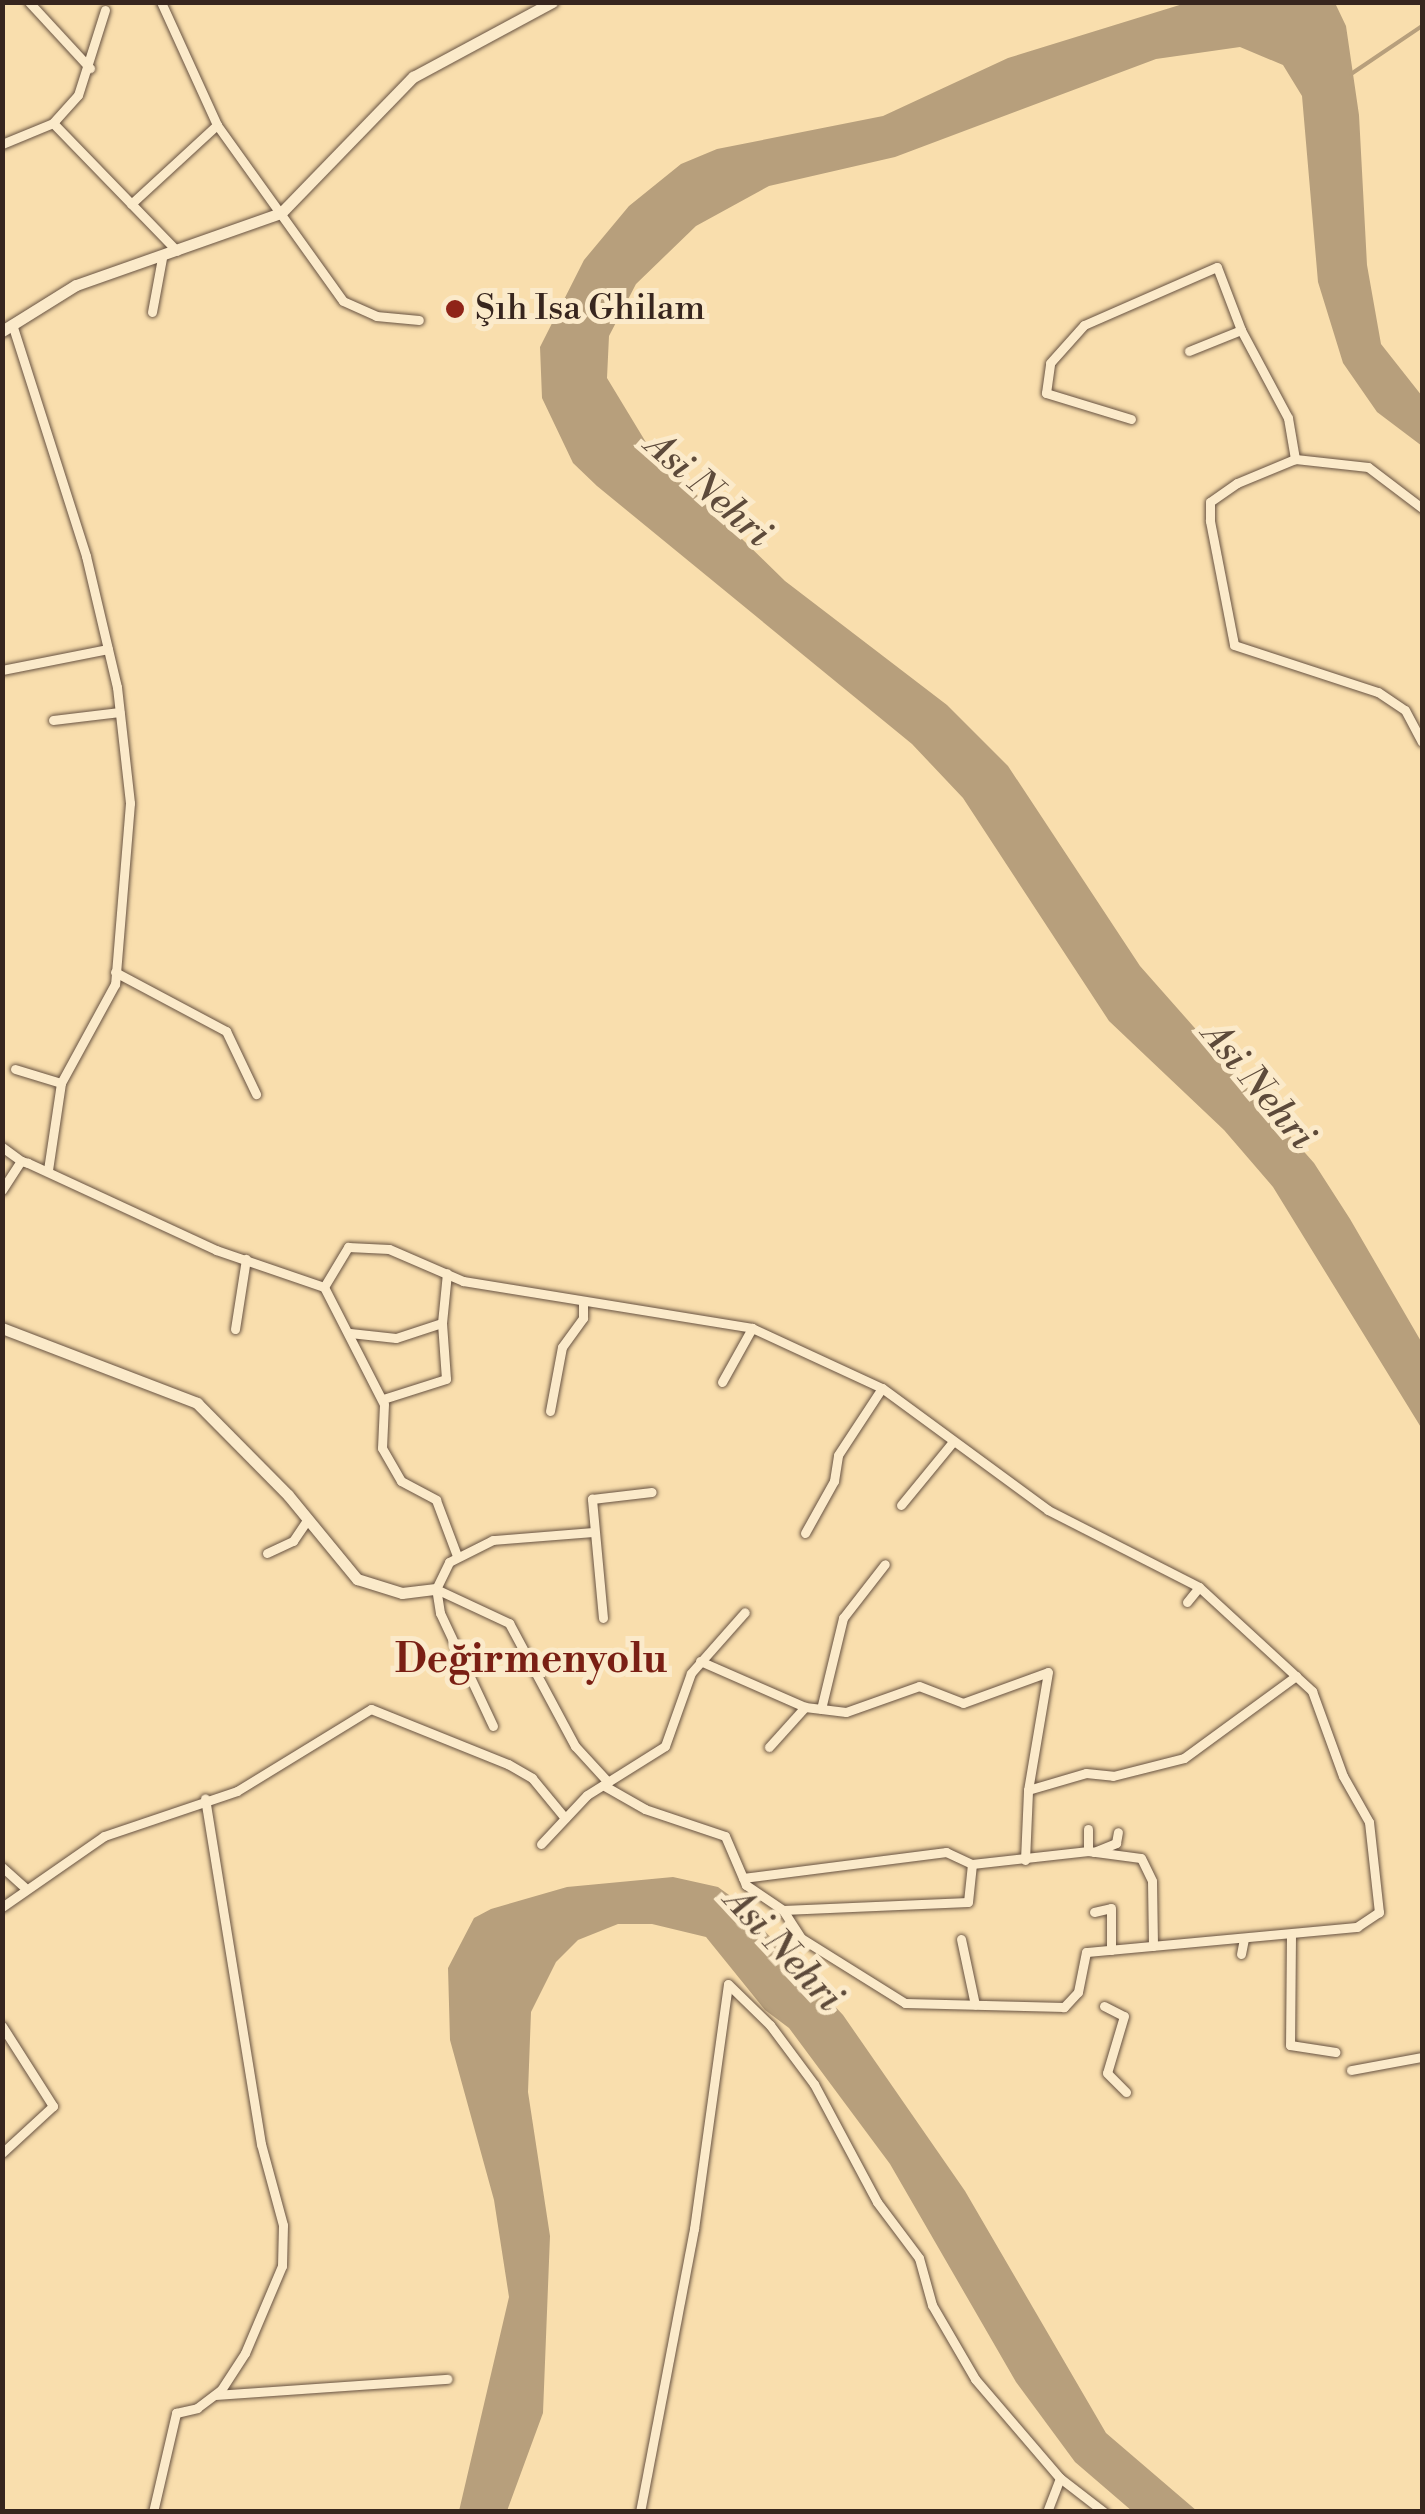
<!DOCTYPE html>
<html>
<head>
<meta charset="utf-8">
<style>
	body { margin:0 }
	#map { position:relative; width:1425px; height:2514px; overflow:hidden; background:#f9dead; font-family:"Libre Bodoni",serif }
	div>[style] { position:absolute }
	.water>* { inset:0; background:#b79f7c }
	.stream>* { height:4px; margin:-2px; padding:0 2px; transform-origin:2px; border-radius:2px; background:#b79f7c }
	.roads { filter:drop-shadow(0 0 2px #685342) drop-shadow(0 0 2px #685342) }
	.minor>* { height:9px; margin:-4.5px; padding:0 4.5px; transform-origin:4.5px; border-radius:4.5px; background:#fbeaca }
	.tertiary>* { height:11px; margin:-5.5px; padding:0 5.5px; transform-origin:5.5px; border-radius:5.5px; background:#fbeaca }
	.dots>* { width:28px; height:28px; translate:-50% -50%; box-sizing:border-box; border:5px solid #fbeaca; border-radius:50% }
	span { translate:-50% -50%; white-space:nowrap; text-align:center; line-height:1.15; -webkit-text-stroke:10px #fbeaca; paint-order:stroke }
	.poi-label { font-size:35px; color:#37251e }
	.left { translate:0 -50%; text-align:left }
	.water-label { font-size:38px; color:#5d4a3a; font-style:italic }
	.quarter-label { font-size:40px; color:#7a1f14; font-weight:700 }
	.frame { position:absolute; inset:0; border:5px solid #37251e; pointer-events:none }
</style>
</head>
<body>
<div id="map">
	<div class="water">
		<div style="clip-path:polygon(1186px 3px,1336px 5px,1346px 26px,1359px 115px,1367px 265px,1381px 344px,1422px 396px,1422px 446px,1377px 412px,1343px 363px,1318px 282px,1302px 96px,1283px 65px,1240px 47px,1156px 59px,895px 157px,769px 186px,696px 226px,636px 284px,609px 336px,607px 378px,650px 449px,785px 581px,947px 705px,1008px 766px,1140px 966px,1314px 1163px,1350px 1219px,1422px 1343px,1422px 1429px,1273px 1187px,1224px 1130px,1109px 1021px,963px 798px,912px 744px,597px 486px,573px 463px,542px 398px,540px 347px,584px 260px,629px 206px,681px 164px,717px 149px,883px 116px,1008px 58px)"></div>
		<div style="clip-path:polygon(673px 1877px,718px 1887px,736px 1900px,843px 2015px,965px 2191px,1106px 2433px,1197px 2511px,1132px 2511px,1075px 2462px,1016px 2382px,890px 2164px,789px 2028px,765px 2010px,706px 1937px,652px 1924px,618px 1924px,578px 1940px,556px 1962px,531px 2012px,528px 2092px,550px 2236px,543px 2413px,507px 2511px,459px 2511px,509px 2297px,494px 2200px,450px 2040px,448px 1968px,474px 1918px,491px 1909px,567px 1887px)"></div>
	</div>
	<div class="stream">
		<div style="left:1351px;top:74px;width:86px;rotate:-34.1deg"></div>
	</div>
	<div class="roads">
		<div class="minor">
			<div style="left:29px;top:2px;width:90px;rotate:47.3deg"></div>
			<div style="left:161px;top:2px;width:135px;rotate:65.5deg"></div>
			<div style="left:217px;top:125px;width:216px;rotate:54.4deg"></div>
			<div style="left:343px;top:301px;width:36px;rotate:24deg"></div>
			<div style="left:376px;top:316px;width:43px;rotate:5.3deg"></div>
			<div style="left:105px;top:10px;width:89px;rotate:107.6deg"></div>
			<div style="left:78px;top:95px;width:38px;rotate:132deg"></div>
			<div style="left:53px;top:123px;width:178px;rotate:45.9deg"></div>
			<div style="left:2px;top:144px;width:55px;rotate:-22.4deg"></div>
			<div style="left:131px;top:204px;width:117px;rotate:-42.6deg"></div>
			<div style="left:152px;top:312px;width:55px;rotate:-79.5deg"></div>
			<div style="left:12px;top:324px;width:244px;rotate:72.3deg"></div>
			<div style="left:86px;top:556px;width:135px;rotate:76.7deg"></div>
			<div style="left:117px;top:687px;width:117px;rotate:83.6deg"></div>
			<div style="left:130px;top:803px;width:182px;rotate:94.7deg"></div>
			<div style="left:115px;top:984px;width:113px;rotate:118.6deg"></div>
			<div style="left:61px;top:1083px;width:88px;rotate:98.5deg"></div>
			<div style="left:1189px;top:351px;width:56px;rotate:-22deg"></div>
			<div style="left:1131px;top:419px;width:89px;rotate:-163deg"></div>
			<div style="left:1046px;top:393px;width:30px;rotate:-82deg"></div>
			<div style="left:1050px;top:363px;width:51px;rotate:-48.2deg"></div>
			<div style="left:1084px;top:325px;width:145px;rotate:-23.6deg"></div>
			<div style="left:1217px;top:267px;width:67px;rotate:69.1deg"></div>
			<div style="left:1241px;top:330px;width:100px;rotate:61.9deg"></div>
			<div style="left:1288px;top:418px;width:42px;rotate:80.3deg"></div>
			<div style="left:1422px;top:508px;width:68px;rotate:-142.8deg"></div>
			<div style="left:1368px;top:467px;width:73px;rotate:-173.7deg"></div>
			<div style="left:1295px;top:459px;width:63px;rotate:157.5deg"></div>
			<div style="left:1237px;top:483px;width:33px;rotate:145deg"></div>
			<div style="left:1210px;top:502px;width:19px;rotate:90deg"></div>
			<div style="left:1210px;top:521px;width:126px;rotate:79deg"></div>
			<div style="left:1234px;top:645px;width:151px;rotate:18.1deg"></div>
			<div style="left:1378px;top:692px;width:32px;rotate:34deg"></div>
			<div style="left:1405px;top:710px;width:36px;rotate:62deg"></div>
			<div style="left:2px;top:670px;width:108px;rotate:-11.2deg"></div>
			<div style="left:53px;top:720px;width:67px;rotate:-6.8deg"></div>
			<div style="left:115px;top:972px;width:126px;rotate:28deg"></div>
			<div style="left:226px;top:1031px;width:70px;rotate:64.5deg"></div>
			<div style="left:15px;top:1069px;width:48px;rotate:16.9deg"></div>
			<div style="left:2px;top:1147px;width:24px;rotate:36deg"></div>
			<div style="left:2px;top:1190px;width:35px;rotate:-57deg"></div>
			<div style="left:21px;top:1161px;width:7px;rotate:16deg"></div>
			<div style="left:28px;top:1163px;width:207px;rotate:24.8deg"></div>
			<div style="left:216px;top:1250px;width:114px;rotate:18.9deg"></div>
			<div style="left:324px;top:1287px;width:131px;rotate:62.9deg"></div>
			<div style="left:384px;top:1404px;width:44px;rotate:92.6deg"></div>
			<div style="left:382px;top:1448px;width:38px;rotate:60deg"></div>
			<div style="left:401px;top:1481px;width:40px;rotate:28deg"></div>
			<div style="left:436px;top:1500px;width:60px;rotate:69.4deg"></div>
			<div style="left:324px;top:1287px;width:47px;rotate:-59deg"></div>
			<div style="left:348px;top:1247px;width:41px;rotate:2.8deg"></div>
			<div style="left:389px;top:1249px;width:81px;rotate:23.4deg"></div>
			<div style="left:463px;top:1281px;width:293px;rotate:9.2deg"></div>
			<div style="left:752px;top:1328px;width:143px;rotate:24.8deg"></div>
			<div style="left:882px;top:1388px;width:206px;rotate:36.3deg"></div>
			<div style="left:1048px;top:1510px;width:169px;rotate:27deg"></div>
			<div style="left:1199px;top:1587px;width:154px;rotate:42.6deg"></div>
			<div style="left:1312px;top:1691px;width:90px;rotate:70deg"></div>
			<div style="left:1343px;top:1776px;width:53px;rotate:60.5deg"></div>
			<div style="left:1369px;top:1822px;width:91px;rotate:83.7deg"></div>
			<div style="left:1379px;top:1912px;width:27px;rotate:146deg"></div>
			<div style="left:1357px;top:1927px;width:272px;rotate:174.7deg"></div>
			<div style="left:1086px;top:1952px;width:41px;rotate:101.3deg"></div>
			<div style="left:1078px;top:1992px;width:21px;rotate:133deg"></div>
			<div style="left:1064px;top:2007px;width:159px;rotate:-178.6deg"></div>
			<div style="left:905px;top:2003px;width:123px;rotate:-148deg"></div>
			<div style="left:801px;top:1938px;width:33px;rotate:-123deg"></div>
			<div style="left:783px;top:1910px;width:45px;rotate:-146deg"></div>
			<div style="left:746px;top:1885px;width:53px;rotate:-113.2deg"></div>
			<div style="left:725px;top:1836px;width:84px;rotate:-161.4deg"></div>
			<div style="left:645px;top:1809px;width:48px;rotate:-150.3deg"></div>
			<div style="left:442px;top:1323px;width:50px;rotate:-84.3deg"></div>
			<div style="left:235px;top:1329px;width:71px;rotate:-81.1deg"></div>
			<div style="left:350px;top:1333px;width:46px;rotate:6.2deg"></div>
			<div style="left:396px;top:1338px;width:48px;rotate:-18.1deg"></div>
			<div style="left:442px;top:1323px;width:56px;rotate:85.9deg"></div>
			<div style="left:446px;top:1379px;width:66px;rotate:162.4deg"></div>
			<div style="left:722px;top:1382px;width:62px;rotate:-60.9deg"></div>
			<div style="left:550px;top:1411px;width:65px;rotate:-79.4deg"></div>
			<div style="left:562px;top:1347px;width:36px;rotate:-54deg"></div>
			<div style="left:583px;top:1318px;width:15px;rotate:-90deg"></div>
			<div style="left:901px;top:1505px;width:80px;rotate:-50.6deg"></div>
			<div style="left:805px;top:1533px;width:60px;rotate:-60.9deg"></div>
			<div style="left:834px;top:1481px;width:26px;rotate:-81deg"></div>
			<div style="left:838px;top:1455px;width:80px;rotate:-56.7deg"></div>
			<div style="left:267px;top:1553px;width:29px;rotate:-25deg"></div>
			<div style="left:293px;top:1541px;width:27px;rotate:-56deg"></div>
			<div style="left:436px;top:1589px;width:81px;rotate:25deg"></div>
			<div style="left:509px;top:1623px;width:140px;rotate:61.8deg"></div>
			<div style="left:575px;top:1746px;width:49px;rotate:47.5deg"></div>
			<div style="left:1187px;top:1602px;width:19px;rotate:-51deg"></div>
			<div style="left:603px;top:1618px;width:120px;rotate:-95.3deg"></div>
			<div style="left:592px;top:1499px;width:60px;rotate:-6.7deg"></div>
			<div style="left:700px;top:1661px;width:115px;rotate:23.7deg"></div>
			<div style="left:805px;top:1707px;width:41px;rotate:7deg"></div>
			<div style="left:846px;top:1712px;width:77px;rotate:-19.6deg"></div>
			<div style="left:919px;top:1686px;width:47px;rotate:21.1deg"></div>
			<div style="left:963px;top:1703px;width:90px;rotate:-20deg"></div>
			<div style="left:1048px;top:1672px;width:120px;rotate:99.6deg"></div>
			<div style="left:821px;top:1709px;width:94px;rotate:-76.4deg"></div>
			<div style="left:843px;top:1618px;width:68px;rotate:-52.1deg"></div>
			<div style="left:493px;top:1726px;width:125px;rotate:-115.1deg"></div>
			<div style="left:440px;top:1613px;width:24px;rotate:-99deg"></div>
			<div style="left:436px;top:1589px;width:30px;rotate:-64deg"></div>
			<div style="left:449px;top:1562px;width:49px;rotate:-26.6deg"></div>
			<div style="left:493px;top:1540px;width:99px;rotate:-4.6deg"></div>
			<div style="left:769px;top:1747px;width:54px;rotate:-48deg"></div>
			<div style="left:1088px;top:1829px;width:22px;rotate:90deg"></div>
			<div style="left:541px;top:1844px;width:67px;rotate:-46.8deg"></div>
			<div style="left:587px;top:1795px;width:92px;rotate:-32.1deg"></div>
			<div style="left:665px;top:1746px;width:77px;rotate:-70.4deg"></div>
			<div style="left:691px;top:1673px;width:81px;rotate:-48.5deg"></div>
			<div style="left:1094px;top:1852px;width:24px;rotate:-22deg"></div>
			<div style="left:1116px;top:1843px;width:11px;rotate:-80deg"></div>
			<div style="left:1025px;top:1860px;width:70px;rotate:-87.5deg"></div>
			<div style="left:1028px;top:1790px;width:60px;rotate:-16.3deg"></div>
			<div style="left:1086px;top:1773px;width:27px;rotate:6deg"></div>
			<div style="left:1113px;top:1776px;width:73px;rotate:-14.2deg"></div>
			<div style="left:1184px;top:1758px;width:139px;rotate:-36.2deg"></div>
			<div style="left:2px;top:1867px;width:30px;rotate:42deg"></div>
			<div style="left:743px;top:1878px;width:205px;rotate:-7.3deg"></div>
			<div style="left:946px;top:1852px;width:29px;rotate:25deg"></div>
			<div style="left:972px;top:1864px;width:117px;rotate:-6.4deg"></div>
			<div style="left:1088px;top:1851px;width:53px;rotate:7.5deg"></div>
			<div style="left:1141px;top:1858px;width:25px;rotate:64deg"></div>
			<div style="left:1152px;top:1881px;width:65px;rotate:89.1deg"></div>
			<div style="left:2px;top:1907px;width:124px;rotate:-34.8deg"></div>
			<div style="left:104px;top:1836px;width:140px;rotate:-18.7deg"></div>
			<div style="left:237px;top:1791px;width:157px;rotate:-31.5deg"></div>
			<div style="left:371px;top:1709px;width:148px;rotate:21.9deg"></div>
			<div style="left:508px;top:1764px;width:28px;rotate:30deg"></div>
			<div style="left:532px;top:1778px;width:52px;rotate:50.5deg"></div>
			<div style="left:783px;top:1910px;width:185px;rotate:-2.5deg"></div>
			<div style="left:968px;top:1902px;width:38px;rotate:-84deg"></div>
			<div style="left:1094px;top:1912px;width:17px;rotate:-13deg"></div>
			<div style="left:1111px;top:1908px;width:42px;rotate:90deg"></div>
			<div style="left:1291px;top:1935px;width:110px;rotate:90.5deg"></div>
			<div style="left:1290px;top:2045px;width:46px;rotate:8.8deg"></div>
			<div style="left:961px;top:1939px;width:67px;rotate:78deg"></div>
			<div style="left:1241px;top:1954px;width:16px;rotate:-79deg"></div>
			<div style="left:1104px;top:2006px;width:22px;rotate:27deg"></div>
			<div style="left:1124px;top:2016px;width:59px;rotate:106.6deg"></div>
			<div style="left:1107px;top:2073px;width:27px;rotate:45deg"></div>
			<div style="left:2px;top:2026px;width:95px;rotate:57.5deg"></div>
			<div style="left:53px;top:2106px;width:69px;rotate:137.3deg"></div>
			<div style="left:1351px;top:2070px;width:72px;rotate:-10.4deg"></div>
			<div style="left:216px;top:2395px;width:232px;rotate:-4deg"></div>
			<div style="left:1060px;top:2478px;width:56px;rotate:37.7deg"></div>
			<div style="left:153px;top:2512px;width:102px;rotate:-76.9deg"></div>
			<div style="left:176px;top:2413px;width:22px;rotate:-13deg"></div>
			<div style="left:197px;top:2408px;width:30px;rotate:-37deg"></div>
			<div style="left:221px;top:2390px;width:44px;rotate:-57deg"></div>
			<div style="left:245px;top:2353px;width:95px;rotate:-67deg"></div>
			<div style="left:282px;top:2266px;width:41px;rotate:-88.6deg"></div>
			<div style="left:283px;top:2225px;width:84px;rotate:-105.2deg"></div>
			<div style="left:261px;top:2144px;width:350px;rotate:-99.2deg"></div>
			<div style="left:640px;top:2512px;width:288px;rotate:-79.2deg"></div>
			<div style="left:694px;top:2229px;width:247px;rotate:-82.1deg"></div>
			<div style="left:728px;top:1984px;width:59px;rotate:44.3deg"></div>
			<div style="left:770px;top:2025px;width:74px;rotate:53.3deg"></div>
			<div style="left:814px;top:2084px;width:134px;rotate:61.9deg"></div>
			<div style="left:877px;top:2202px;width:70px;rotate:53.1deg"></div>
			<div style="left:919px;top:2258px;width:49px;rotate:74.5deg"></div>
			<div style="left:932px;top:2305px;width:86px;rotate:59.8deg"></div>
			<div style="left:975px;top:2379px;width:130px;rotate:49.4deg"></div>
			<div style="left:1060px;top:2478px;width:36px;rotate:111deg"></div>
		</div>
		<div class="tertiary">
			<div style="left:2px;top:331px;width:87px;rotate:-31.9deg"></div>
			<div style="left:76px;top:285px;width:217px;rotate:-19.4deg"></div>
			<div style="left:281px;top:213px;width:190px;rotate:-45.9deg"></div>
			<div style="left:413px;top:77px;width:158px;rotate:-28.3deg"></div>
			<div style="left:2px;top:1328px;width:209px;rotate:21deg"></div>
			<div style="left:197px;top:1403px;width:129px;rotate:45.3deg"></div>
			<div style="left:288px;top:1495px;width:109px;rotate:50.6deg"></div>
			<div style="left:357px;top:1579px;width:47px;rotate:17.3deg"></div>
			<div style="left:402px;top:1593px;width:34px;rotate:-7deg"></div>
		</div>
	</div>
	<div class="dots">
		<div style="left:455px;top:309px;background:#8f2418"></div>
	</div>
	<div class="poi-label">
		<span class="left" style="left:475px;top:309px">Şıh Isa Ghilam</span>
	</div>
	<div class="water-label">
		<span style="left:708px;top:490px;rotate:41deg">Asi Nehri</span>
		<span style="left:1258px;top:1086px;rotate:50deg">Asi Nehri</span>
		<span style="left:783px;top:1950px;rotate:47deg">Asi Nehri</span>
	</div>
	<div class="quarter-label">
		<span style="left:531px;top:1660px">Değirmenyolu</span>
	</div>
	<div class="frame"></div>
</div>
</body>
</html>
